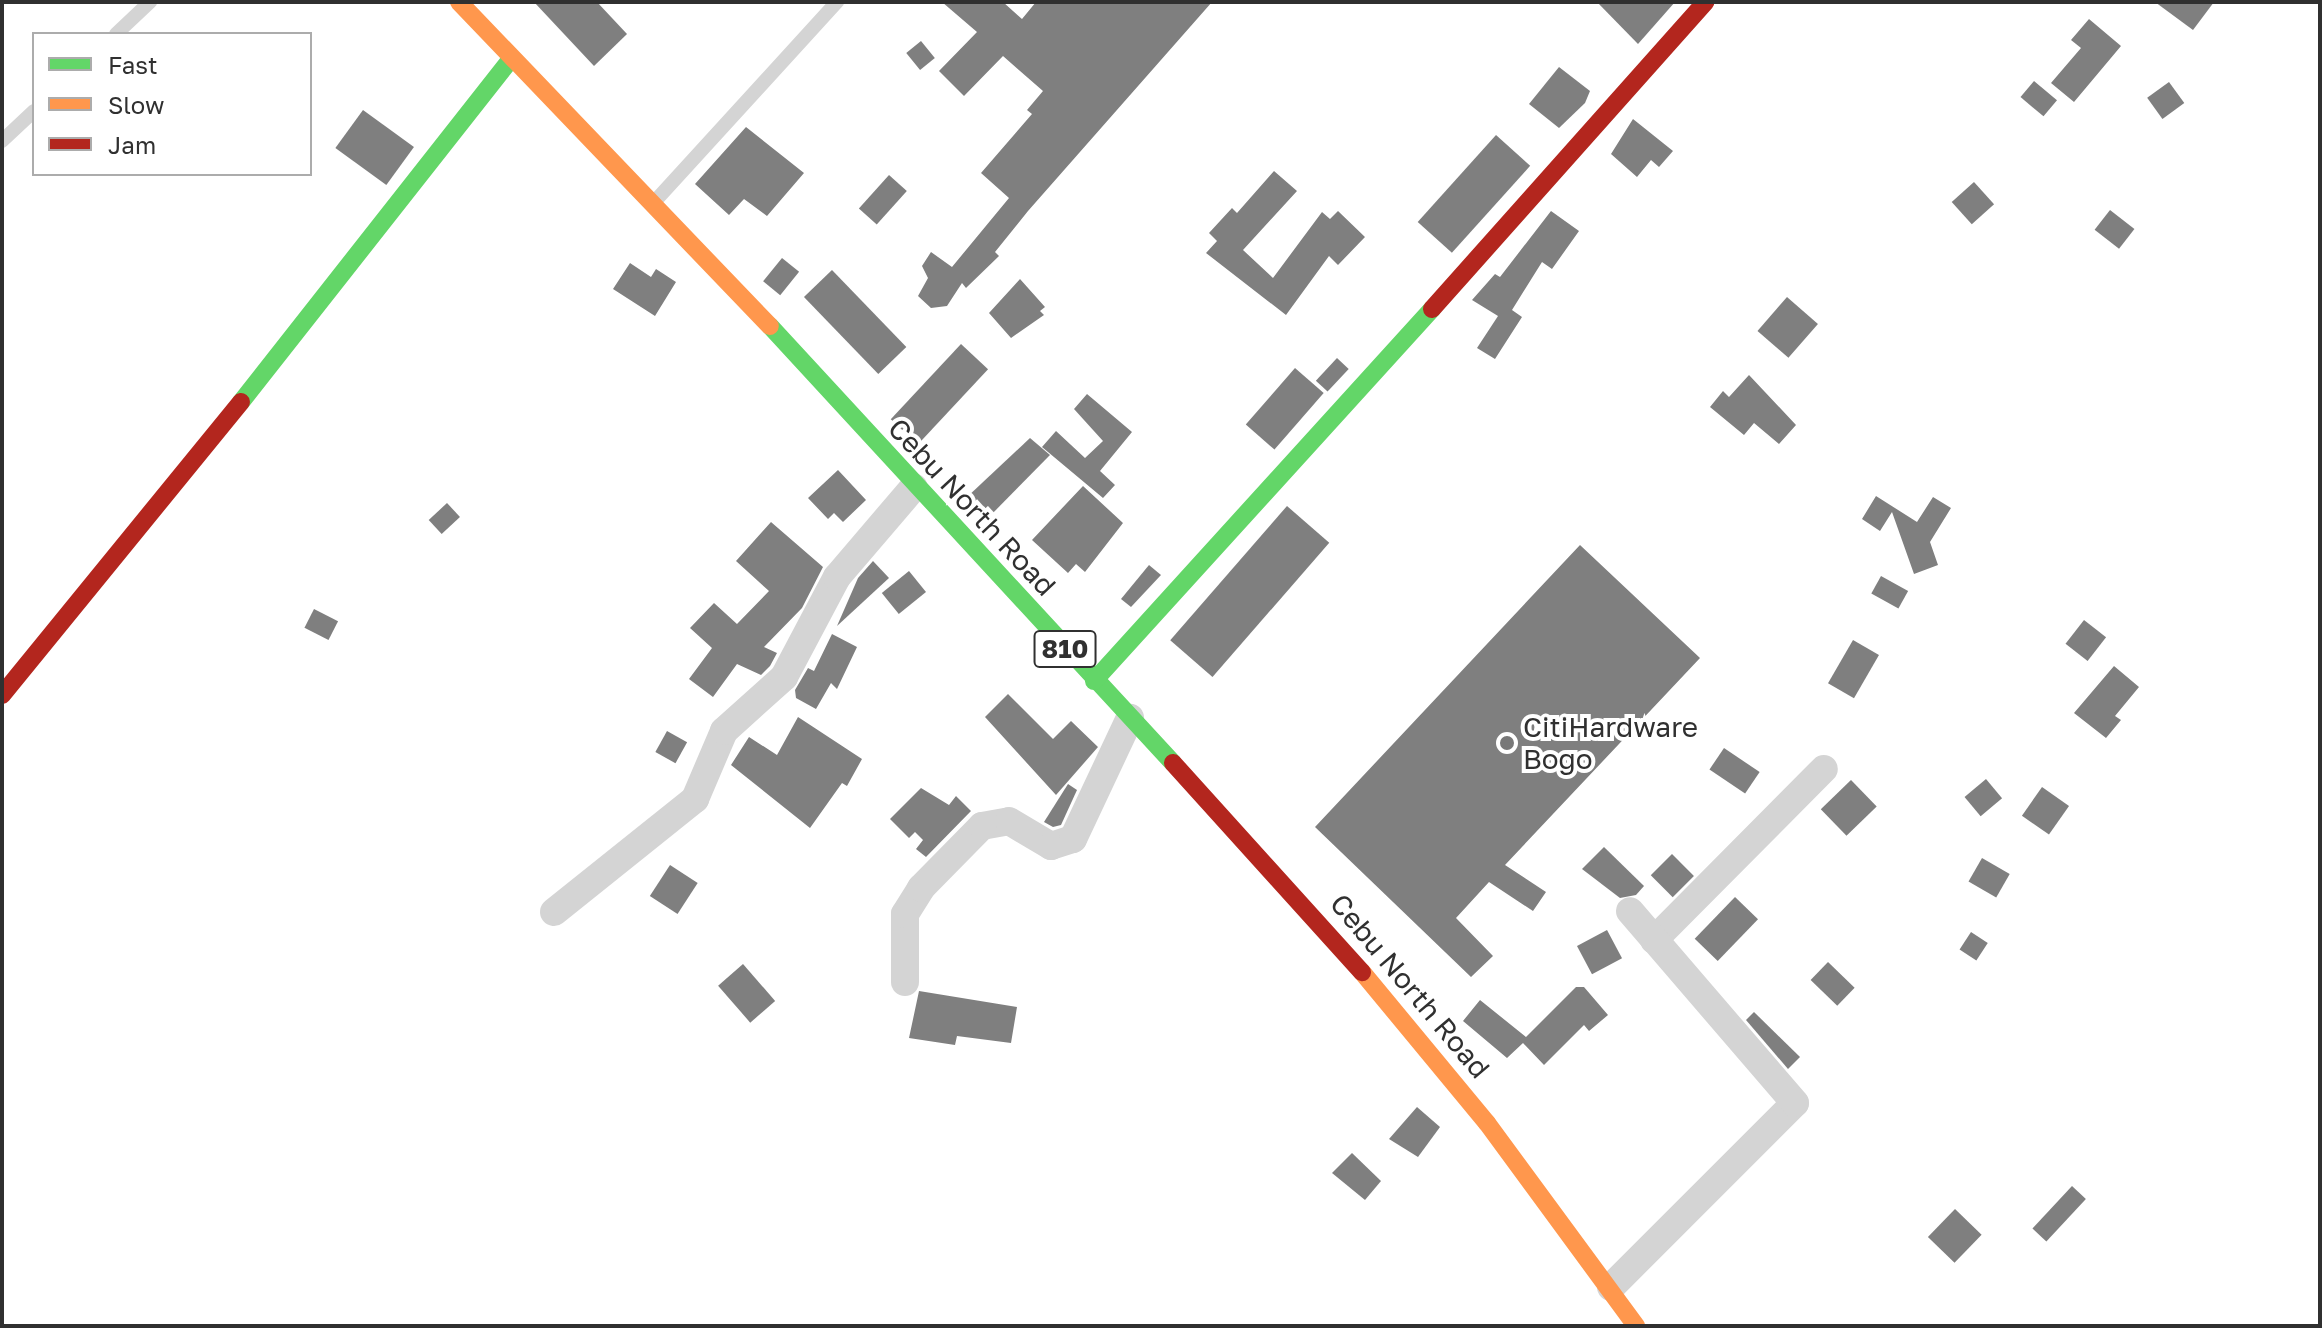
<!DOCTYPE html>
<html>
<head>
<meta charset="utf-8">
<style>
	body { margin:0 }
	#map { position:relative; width:2322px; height:1328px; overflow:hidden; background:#fff; font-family:"Golos Text",sans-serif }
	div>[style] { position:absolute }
	.building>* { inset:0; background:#7f7f7f; transform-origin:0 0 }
	.lane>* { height:14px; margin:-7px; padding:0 7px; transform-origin:7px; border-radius:7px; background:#d4d4d4 }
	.street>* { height:28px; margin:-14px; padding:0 14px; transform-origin:14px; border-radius:14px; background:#d4d4d4 }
	.fast>* { height:18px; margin:-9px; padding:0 9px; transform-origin:9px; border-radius:9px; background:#63d668 }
	.slow>* { height:18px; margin:-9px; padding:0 9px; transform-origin:9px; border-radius:9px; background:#ff974d }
	.jam>* { height:18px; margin:-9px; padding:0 9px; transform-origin:9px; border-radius:9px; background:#b3261e }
	.dots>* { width:22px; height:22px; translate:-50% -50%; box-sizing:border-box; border:4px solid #fff; border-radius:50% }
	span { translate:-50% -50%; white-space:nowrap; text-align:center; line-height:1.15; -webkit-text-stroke:8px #fff; paint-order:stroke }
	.shield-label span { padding:2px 6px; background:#fff; border:2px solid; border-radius:6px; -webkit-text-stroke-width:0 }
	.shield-label { font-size:26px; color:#303030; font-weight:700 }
	.street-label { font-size:28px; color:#303030 }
	.poi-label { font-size:28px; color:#303030 }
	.left { translate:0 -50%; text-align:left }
	.frame { position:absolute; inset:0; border:4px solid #303030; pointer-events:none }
	.legend { position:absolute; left:32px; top:32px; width:280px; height:144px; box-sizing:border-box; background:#fff; border:2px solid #acacac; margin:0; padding:10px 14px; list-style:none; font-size:24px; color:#303030 }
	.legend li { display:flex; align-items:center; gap:16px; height:40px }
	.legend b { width:40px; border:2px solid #acacac }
</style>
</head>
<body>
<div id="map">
	<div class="building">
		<div style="clip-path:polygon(534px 2px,597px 2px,627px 34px,594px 66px)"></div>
		<div style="clip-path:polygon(942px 2px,1003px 2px,1022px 19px,1036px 2px,1212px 2px,1028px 211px,995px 252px,999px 256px,966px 288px,962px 283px,947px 306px,931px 308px,918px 296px,928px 278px,922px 266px,931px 252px,952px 267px,1009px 198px,981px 173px,1032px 114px,1027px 110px,1043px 91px,1003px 56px,964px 96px,939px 71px,977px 32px)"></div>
		<div style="clip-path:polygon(1597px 2px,1675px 2px,1638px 44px)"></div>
		<div style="clip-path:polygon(2155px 2px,2214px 2px,2193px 30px)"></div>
		<div style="clip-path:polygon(2089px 19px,2121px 46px,2074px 102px,2051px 83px,2081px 48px,2071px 40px)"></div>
		<div style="left:921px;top:41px;width:22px;height:19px;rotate:51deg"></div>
		<div style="clip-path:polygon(1559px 67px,1590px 91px,1585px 103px,1559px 128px,1529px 104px)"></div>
		<div style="left:2034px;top:81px;width:30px;height:21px;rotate:40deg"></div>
		<div style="left:2169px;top:82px;width:26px;height:27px;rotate:54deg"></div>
		<div style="left:363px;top:110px;width:63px;height:47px;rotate:36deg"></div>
		<div style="clip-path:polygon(1633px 119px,1673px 151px,1659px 167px,1651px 160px,1637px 177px,1611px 154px)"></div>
		<div style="clip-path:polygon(746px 127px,804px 173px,767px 216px,744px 199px,729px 215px,695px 184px)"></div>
		<div style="left:1496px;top:135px;width:46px;height:117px;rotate:42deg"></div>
		<div style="clip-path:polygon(1274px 171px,1297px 191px,1243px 250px,1273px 278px,1322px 212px,1330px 219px,1338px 211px,1365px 237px,1338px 265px,1329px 256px,1286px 315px,1206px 253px,1217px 241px,1209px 233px,1232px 208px,1237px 213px)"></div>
		<div style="left:889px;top:175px;width:24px;height:45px;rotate:42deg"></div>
		<div style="left:1974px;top:182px;width:30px;height:30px;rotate:48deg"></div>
		<div style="left:2110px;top:210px;width:31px;height:25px;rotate:38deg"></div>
		<div style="clip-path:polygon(1551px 211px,1579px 231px,1552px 269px,1542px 262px,1512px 310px,1522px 317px,1495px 359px,1477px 348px,1498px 316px,1472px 300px,1495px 274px,1500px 277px)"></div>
		<div style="left:782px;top:258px;width:22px;height:30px;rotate:39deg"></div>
		<div style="clip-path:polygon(630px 263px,651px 277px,656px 269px,676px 282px,655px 316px,613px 289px)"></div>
		<div style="left:832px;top:270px;width:107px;height:39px;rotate:46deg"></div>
		<div style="clip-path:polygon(1020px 279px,1045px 307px,1040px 311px,1044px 315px,1011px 338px,989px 313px)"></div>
		<div style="left:1787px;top:297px;width:41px;height:45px;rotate:41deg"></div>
		<div style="left:961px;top:344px;width:37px;height:103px;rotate:43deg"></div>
		<div style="left:1337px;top:358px;width:16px;height:31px;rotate:43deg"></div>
		<div style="left:1295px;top:368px;width:38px;height:75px;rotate:41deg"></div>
		<div style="clip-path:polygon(1749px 375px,1796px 425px,1779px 444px,1754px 423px,1744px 435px,1710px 407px,1723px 391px,1729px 397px)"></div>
		<div style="clip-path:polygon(1087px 394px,1132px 432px,1100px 471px,1115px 485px,1103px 498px,1042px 447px,1056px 431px,1085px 458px,1103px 441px,1074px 409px)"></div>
		<div style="clip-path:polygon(1030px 438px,1050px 455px,987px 519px,966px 498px)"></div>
		<div style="clip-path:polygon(838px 470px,866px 500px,843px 522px,834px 513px,828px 519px,808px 498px)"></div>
		<div style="clip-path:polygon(1083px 486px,1123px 523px,1085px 572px,1076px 564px,1068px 573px,1032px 540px)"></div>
		<div style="clip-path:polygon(1876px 496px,1917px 522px,1933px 497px,1951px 508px,1930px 542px,1938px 565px,1914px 574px,1892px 512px,1880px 531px,1862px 519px)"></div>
		<div style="left:447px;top:503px;width:19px;height:25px;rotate:47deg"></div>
		<div style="left:1287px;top:506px;width:56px;height:178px;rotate:41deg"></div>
		<div style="clip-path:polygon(771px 522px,823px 567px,802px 608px,764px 647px,777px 653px,770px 666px,761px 675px,737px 664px,713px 697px,689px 679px,712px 648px,690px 628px,714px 603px,737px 624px,769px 591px,736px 561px)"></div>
		<div style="clip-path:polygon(1580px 545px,1700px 658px,1505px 865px,1546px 892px,1533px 911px,1489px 882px,1456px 918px,1493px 956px,1471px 977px,1315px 827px)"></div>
		<div style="clip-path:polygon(873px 561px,889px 578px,837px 626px,858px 578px)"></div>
		<div style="clip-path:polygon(1149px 565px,1161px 575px,1131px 607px,1121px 599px)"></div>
		<div style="left:909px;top:571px;width:27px;height:35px;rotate:51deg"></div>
		<div style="left:1881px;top:576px;width:31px;height:20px;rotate:29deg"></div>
		<div style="left:314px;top:609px;width:27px;height:21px;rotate:27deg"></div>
		<div style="left:2084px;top:620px;width:28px;height:30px;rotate:38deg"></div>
		<div style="clip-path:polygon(832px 634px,857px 647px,837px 689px,831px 683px,816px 709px,796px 698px,795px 690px,808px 668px,814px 671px)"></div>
		<div style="left:1853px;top:640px;width:30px;height:50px;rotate:30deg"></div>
		<div style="clip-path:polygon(2114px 666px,2139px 687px,2115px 716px,2121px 720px,2106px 738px,2074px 713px)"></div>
		<div style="clip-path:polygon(1008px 694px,1053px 739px,1071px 721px,1098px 747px,1056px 795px,985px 717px)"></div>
		<div style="clip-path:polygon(798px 717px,862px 759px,847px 786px,842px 783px,810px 828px,731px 765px,749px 737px,777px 755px)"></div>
		<div style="left:667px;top:731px;width:23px;height:24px;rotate:29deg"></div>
		<div style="left:1724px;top:748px;width:43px;height:26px;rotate:34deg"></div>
		<div style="left:1986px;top:779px;width:25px;height:28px;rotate:50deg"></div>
		<div style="left:1851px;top:780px;width:37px;height:42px;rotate:46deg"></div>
		<div style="clip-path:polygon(1068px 784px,1077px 790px,1061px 825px,1053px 827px,1044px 822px)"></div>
		<div style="left:2042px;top:787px;width:33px;height:35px;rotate:35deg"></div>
		<div style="clip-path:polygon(921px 788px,949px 805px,956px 796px,971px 811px,926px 857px,916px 849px,923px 840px,915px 832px,909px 838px,890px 819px)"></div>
		<div style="clip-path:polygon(1604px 847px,1644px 886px,1636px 895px,1620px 898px,1582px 869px)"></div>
		<div style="left:1672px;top:854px;width:31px;height:30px;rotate:45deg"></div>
		<div style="left:1982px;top:858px;width:32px;height:27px;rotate:30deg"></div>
		<div style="left:670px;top:865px;width:33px;height:37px;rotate:33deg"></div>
		<div style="left:1735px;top:897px;width:32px;height:58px;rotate:44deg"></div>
		<div style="left:1607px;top:930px;width:32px;height:34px;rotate:62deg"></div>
		<div style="left:1971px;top:932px;width:20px;height:21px;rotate:33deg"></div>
		<div style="left:1828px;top:962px;width:37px;height:25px;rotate:44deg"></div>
		<div style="left:743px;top:964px;width:49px;height:33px;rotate:49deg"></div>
		<div style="clip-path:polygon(1576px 987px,1584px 987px,1608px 1015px,1589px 1031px,1584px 1025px,1544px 1065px,1523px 1043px,1507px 1058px,1463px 1021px,1480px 1000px,1526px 1037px)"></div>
		<div style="clip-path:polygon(919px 991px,1017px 1007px,1011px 1043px,957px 1036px,955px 1045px,909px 1038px)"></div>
		<div style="clip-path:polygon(1754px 1012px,1800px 1057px,1788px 1069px,1746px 1020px)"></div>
		<div style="clip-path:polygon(1417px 1107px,1440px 1127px,1418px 1157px,1389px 1139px)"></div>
		<div style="clip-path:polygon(1352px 1153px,1381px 1181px,1365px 1200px,1332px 1173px)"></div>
		<div style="left:2072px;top:1186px;width:19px;height:58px;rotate:43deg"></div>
		<div style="left:1955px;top:1209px;width:37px;height:39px;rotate:44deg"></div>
	</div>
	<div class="lane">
		<div style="left:116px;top:34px;width:47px;rotate:-43.3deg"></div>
		<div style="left:2px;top:141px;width:44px;rotate:-43.2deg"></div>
		<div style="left:657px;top:199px;width:267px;rotate:-47.6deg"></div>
	</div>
	<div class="street">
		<div style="left:554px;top:912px;width:181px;rotate:-38.7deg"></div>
		<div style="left:695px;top:799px;width:74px;rotate:-66.9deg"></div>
		<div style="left:724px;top:731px;width:81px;rotate:-42deg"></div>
		<div style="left:784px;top:677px;width:113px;rotate:-62.1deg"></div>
		<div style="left:837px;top:577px;width:118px;rotate:-49.5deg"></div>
		<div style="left:1654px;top:940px;width:241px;rotate:-45.2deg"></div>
		<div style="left:905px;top:982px;width:68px;rotate:-90deg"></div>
		<div style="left:905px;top:914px;width:31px;rotate:-58deg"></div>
		<div style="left:921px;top:888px;width:87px;rotate:-45.5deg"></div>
		<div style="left:982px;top:826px;width:27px;rotate:-10deg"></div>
		<div style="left:1009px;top:821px;width:49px;rotate:30.8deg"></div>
		<div style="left:1051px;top:846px;width:23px;rotate:-18deg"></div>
		<div style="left:1073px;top:839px;width:134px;rotate:-64.8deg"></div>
		<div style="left:1611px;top:1287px;width:260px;rotate:-45deg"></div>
		<div style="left:1795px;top:1103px;width:253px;rotate:-130.7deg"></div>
	</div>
	<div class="fast">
		<div style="left:770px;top:326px;width:594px;rotate:47.32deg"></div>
		<div style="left:241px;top:402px;width:437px;rotate:-51.8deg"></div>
		<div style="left:1094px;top:681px;width:503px;rotate:-47.74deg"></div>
	</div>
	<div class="slow">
		<div style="left:459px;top:2px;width:449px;rotate:46.2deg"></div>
		<div style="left:1362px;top:972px;width:196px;rotate:50.4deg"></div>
		<div style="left:1487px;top:1123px;width:252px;rotate:53.7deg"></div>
	</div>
	<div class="jam">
		<div style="left:1432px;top:309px;width:411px;rotate:-48.3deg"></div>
		<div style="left:2px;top:695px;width:378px;rotate:-50.8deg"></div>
		<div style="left:1173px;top:763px;width:282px;rotate:47.9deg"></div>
	</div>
	<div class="dots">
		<div style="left:1507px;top:743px;background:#787878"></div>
	</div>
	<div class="shield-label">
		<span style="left:1065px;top:649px">810</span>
	</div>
	<div class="street-label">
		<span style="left:972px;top:507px;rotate:47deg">Cebu North Road</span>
		<span style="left:1410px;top:986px;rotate:50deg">Cebu North Road</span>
	</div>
	<div class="poi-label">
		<span class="left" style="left:1523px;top:743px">CitiHardware<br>Bogo</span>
	</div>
	<div class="frame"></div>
	<ul class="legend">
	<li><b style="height:10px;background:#63d668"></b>Fast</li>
	<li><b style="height:10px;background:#ff974d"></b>Slow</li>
	<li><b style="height:10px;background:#b3261e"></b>Jam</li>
	</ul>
</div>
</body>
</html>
